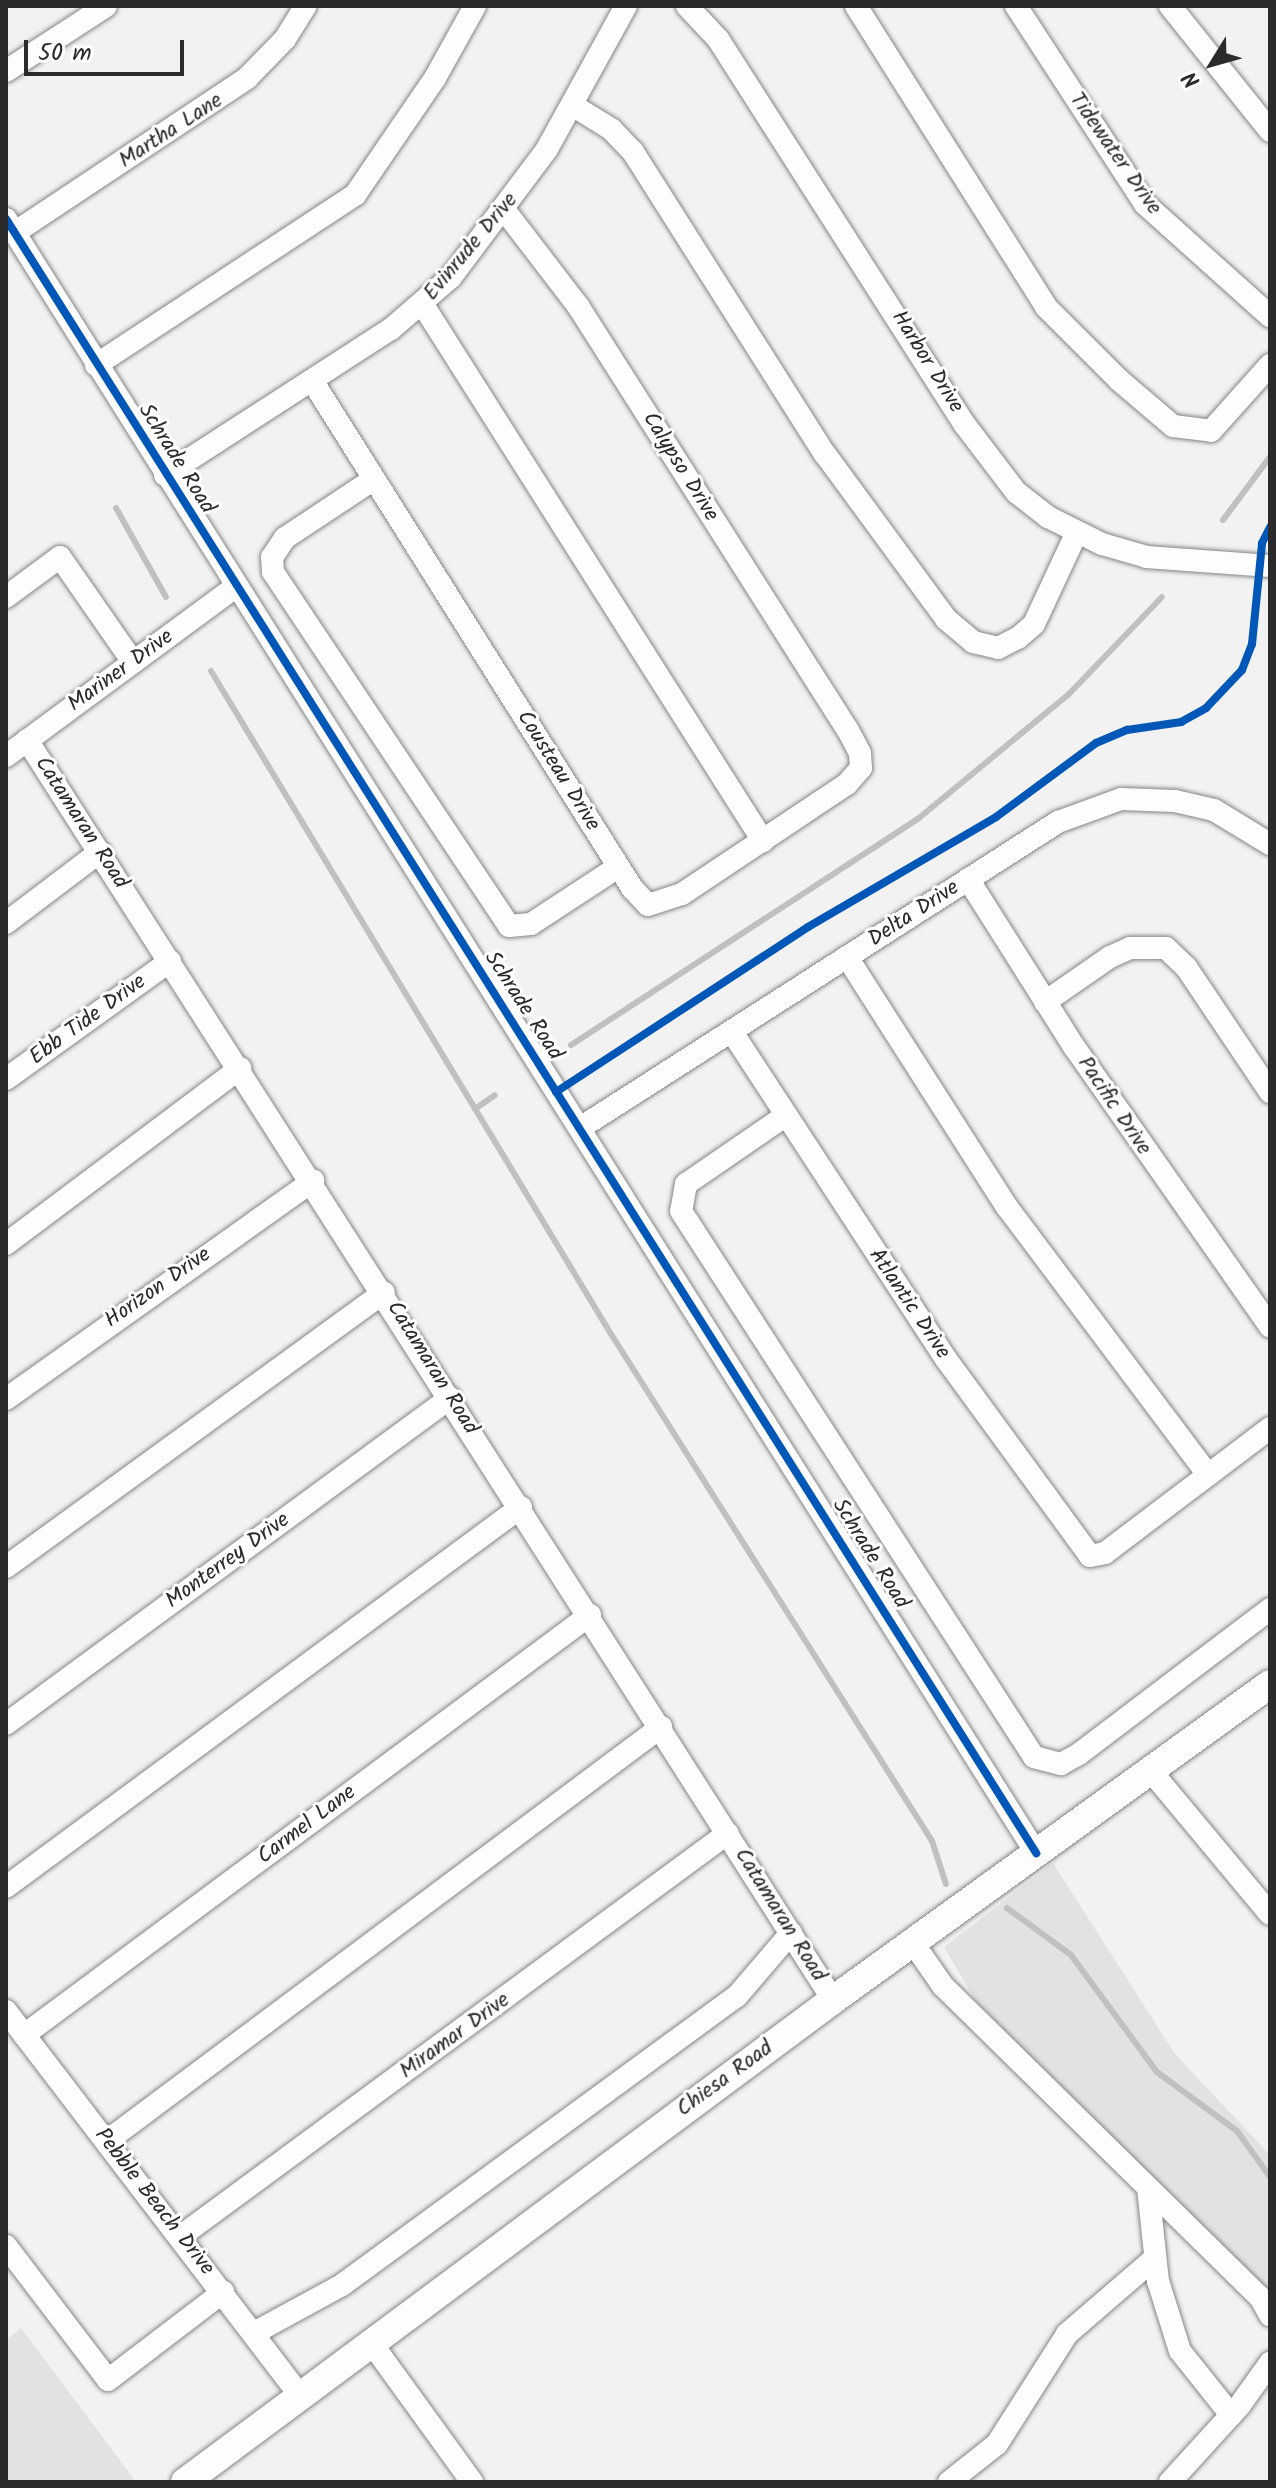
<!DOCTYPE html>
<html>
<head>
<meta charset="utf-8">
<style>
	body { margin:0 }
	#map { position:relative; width:1276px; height:2488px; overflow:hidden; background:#f2f2f2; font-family:Kalam,sans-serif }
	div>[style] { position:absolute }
	.built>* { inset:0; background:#e2e2e2 }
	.stream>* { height:6px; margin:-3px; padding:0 3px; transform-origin:3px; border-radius:3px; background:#c0c0c0 }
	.roads { filter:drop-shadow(0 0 2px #858585) drop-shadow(0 0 2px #858585) }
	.minor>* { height:22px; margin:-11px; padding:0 11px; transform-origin:11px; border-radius:11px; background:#fdfdfd }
	.major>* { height:28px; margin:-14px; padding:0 14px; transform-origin:14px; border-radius:14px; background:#fdfdfd }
	.cycleway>* { height:8px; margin:-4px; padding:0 4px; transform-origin:4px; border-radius:4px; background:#0057b8 }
	span { translate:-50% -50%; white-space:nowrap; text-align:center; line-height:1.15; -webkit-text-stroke:6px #fff; paint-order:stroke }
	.street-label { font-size:22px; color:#2b2b2b }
	.frame { position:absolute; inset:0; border:8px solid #2b2b2b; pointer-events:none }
	.north { position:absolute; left:1172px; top:24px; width:80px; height:80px; -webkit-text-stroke:6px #fff; paint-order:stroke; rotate:233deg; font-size:22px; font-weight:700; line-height:32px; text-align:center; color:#2b2b2b }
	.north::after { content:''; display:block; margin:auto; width:28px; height:36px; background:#2b2b2b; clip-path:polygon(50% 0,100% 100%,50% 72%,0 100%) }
	.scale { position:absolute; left:24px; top:40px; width:160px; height:36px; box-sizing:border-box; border:4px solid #2b2b2b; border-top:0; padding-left:10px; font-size:24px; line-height:28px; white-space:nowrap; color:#2b2b2b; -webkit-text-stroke:6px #fff; paint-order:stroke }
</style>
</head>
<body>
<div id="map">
	<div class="built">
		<div style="clip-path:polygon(1053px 1863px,1175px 2054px,1270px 2155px,1270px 2296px,983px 2013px,944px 1947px)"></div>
		<div style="clip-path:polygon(21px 2328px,136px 2482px,6px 2482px,6px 2341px)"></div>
	</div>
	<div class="stream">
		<div style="left:116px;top:508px;width:102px;rotate:60.7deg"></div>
		<div style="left:1223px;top:520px;width:79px;rotate:-53.3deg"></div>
		<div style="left:211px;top:671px;width:774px;rotate:58.9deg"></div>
		<div style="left:611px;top:1334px;width:600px;rotate:57.66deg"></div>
		<div style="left:932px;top:1841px;width:45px;rotate:72deg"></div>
		<div style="left:571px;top:1045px;width:415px;rotate:-33.1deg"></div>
		<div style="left:919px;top:818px;width:195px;rotate:-39.6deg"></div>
		<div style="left:1069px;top:694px;width:134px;rotate:-46.2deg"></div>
		<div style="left:475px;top:1109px;width:24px;rotate:-35deg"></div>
		<div style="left:1007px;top:1908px;width:79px;rotate:36.3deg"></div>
		<div style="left:1071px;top:1955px;width:145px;rotate:53.7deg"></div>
		<div style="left:1157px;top:2072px;width:99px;rotate:36.4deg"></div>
		<div style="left:1237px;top:2131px;width:57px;rotate:54.3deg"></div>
	</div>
	<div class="roads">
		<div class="minor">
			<div style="left:687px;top:6px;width:45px;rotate:46.8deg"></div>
			<div style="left:718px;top:39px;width:458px;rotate:57.4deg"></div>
			<div style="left:965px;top:425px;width:84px;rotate:52.7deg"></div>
			<div style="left:1016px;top:492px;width:41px;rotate:38deg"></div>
			<div style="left:1048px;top:517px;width:60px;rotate:26.6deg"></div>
			<div style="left:1102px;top:544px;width:47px;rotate:16.1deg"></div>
			<div style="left:1147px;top:557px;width:123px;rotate:4.2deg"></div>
			<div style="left:856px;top:6px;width:356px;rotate:57.7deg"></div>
			<div style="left:1046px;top:307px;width:103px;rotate:45deg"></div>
			<div style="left:1119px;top:380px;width:71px;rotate:40.4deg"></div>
			<div style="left:1173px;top:426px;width:38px;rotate:7deg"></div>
			<div style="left:1211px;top:431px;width:89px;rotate:-48.2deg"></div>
			<div style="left:1016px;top:6px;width:236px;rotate:56.9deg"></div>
			<div style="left:1145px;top:204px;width:168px;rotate:41.9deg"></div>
			<div style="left:1170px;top:6px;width:160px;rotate:51.3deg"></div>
			<div style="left:6px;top:71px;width:119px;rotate:-33deg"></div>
			<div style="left:572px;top:105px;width:46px;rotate:31.6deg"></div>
			<div style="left:611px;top:129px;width:32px;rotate:46deg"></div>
			<div style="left:633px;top:152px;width:358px;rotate:57.6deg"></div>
			<div style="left:825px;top:454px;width:205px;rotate:53.7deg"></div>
			<div style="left:946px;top:619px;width:35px;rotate:40deg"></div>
			<div style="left:973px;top:642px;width:26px;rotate:13deg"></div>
			<div style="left:998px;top:648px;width:22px;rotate:-27deg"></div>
			<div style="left:1018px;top:638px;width:21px;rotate:-41deg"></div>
			<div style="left:1034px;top:624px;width:99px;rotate:-65deg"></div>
			<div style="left:6px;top:219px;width:1932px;rotate:57.77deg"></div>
			<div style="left:14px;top:233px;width:280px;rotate:-33.6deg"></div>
			<div style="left:247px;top:78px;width:54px;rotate:-45.7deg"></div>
			<div style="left:285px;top:39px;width:39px;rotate:-58deg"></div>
			<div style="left:423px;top:305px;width:635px;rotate:57.61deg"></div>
			<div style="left:96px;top:365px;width:310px;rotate:-33.3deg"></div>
			<div style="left:355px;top:195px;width:142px;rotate:-55.6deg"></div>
			<div style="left:435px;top:78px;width:82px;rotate:-60.9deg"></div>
			<div style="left:313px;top:382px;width:598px;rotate:57.77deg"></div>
			<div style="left:632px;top:888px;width:23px;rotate:47deg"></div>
			<div style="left:648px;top:905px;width:36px;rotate:-18deg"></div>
			<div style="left:682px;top:894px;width:198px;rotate:-33.7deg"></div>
			<div style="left:847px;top:784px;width:21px;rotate:-49deg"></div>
			<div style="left:861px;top:768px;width:15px;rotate:-94deg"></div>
			<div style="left:860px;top:753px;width:27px;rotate:-118deg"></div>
			<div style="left:847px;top:729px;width:501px;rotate:-122.45deg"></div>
			<div style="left:578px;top:306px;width:120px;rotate:-127.5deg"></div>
			<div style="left:165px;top:475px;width:269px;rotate:-32.9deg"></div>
			<div style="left:391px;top:329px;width:79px;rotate:-40.9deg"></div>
			<div style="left:451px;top:277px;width:160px;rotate:-53.1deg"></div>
			<div style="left:547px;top:149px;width:163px;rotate:-61.1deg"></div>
			<div style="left:374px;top:479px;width:107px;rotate:146.5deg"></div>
			<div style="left:285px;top:538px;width:23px;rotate:124deg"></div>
			<div style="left:272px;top:557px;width:15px;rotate:86deg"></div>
			<div style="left:273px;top:572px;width:425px;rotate:56.3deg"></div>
			<div style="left:509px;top:926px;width:22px;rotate:-5deg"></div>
			<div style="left:531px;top:924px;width:104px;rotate:-33.2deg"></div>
			<div style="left:6px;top:597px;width:67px;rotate:-36.5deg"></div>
			<div style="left:60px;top:557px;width:128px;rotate:55.2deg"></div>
			<div style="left:27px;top:740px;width:1496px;rotate:57.39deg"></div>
			<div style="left:6px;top:756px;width:285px;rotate:-36.4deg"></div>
			<div style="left:968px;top:879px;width:200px;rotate:57.7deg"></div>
			<div style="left:1075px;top:1048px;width:340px;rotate:55deg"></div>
			<div style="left:6px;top:923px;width:118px;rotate:-37.1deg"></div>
			<div style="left:847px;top:957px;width:297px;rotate:57.4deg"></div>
			<div style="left:1007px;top:1207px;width:335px;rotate:53.1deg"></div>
			<div style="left:1045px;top:1002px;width:79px;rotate:-34.7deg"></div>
			<div style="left:1110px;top:957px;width:22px;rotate:-24deg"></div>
			<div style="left:1130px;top:948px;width:36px"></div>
			<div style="left:1166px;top:948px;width:28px;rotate:44deg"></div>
			<div style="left:1186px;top:967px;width:151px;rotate:56.1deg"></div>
			<div style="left:732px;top:1032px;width:391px;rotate:56.8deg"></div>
			<div style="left:946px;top:1359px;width:244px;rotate:53.8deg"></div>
			<div style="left:1090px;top:1556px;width:15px;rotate:-11deg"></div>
			<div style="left:1105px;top:1553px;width:207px;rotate:-37.1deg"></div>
			<div style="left:6px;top:1079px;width:202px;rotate:-35.7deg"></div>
			<div style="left:785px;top:1116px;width:120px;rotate:145.5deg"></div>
			<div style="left:686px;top:1184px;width:27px;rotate:100deg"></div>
			<div style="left:681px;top:1211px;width:650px;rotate:57.12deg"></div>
			<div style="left:1034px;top:1757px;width:28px;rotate:15deg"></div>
			<div style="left:1061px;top:1764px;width:21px;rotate:-29deg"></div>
			<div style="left:1079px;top:1754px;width:240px;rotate:-37.2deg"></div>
			<div style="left:580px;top:1128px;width:568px;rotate:-32.63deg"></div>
			<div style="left:1058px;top:822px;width:67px;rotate:-20.1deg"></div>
			<div style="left:1121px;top:799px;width:54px;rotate:2.1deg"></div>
			<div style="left:1175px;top:801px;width:40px;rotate:13deg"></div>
			<div style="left:1214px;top:810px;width:66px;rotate:31.3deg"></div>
			<div style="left:6px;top:1244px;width:293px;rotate:-36.9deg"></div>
			<div style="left:6px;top:1399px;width:377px;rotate:-35.4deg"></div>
			<div style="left:6px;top:1567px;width:467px;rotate:-36deg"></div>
			<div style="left:6px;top:1724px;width:551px;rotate:-36.29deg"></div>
			<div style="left:1150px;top:1770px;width:187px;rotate:50.2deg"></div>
			<div style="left:6px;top:1887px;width:640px;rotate:-36.42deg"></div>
			<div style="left:913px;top:1943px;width:52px;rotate:55.1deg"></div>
			<div style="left:943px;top:1986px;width:444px;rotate:44.5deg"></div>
			<div style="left:1260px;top:2297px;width:21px;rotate:61deg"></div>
			<div style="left:6px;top:2011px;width:484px;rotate:52.6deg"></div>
			<div style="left:24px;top:2035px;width:705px;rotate:-36.58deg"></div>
			<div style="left:107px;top:2141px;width:692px;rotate:-36.77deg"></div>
			<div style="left:1148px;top:2188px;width:94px;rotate:83.9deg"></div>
			<div style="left:1158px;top:2281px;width:73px;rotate:72.6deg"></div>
			<div style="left:1180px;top:2351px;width:82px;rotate:51.4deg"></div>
			<div style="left:181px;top:2236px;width:679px;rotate:-36.38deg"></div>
			<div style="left:6px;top:2246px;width:168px;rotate:52.7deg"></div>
			<div style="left:108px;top:2380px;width:145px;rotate:-37.4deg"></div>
			<div style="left:254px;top:2333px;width:100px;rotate:-28.6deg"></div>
			<div style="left:342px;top:2285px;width:489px;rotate:-36.2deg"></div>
			<div style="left:737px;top:1996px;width:83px;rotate:-49.4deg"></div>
			<div style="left:370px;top:2341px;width:174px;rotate:54.1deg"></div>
			<div style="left:949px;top:2482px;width:61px;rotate:-38.4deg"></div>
			<div style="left:997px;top:2444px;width:130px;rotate:-57.5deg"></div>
			<div style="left:1067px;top:2334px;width:116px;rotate:-40.8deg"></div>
			<div style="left:1170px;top:2482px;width:104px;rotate:-47.7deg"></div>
			<div style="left:1240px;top:2405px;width:52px;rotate:-54.5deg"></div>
		</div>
		<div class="major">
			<div style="left:185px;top:2482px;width:808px;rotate:-36.64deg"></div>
			<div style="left:833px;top:2000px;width:539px;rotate:-35.87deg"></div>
		</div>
	</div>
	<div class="cycleway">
		<div style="left:6px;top:219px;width:1932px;rotate:57.77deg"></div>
		<div style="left:556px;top:1092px;width:301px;rotate:-33.2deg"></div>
		<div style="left:808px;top:927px;width:218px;rotate:-30.3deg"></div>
		<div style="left:996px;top:817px;width:124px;rotate:-36.5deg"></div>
		<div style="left:1096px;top:743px;width:34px;rotate:-23deg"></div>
		<div style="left:1127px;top:730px;width:55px;rotate:-8.4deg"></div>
		<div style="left:1181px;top:722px;width:29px;rotate:-29deg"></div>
		<div style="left:1206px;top:708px;width:52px;rotate:-46.5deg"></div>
		<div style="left:1242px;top:670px;width:28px;rotate:-69deg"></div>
		<div style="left:1252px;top:644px;width:101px;rotate:-84.3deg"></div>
		<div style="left:1262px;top:543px;width:18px;rotate:-63deg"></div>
	</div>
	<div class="street-label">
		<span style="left:171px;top:131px;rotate:-33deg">Martha Lane</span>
		<span style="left:1115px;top:154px;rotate:55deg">Tidewater Drive</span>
		<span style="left:471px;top:247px;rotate:-50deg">Evinrude Drive</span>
		<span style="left:927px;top:362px;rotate:58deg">Harbor Drive</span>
		<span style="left:176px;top:459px;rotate:58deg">Schrade Road</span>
		<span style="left:680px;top:467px;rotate:58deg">Calypso Drive</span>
		<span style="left:121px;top:671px;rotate:-36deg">Mariner Drive</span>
		<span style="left:558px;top:771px;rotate:58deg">Cousteau Drive</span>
		<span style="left:81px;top:823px;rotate:57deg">Catamaran Road</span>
		<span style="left:914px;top:914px;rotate:-33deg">Delta Drive</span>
		<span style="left:523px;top:1006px;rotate:57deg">Schrade Road</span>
		<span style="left:88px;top:1020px;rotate:-36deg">Ebb Tide Drive</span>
		<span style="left:1114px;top:1106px;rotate:56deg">Pacific Drive</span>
		<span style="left:158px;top:1288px;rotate:-35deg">Horizon Drive</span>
		<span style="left:909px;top:1304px;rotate:56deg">Atlantic Drive</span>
		<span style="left:432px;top:1368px;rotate:58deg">Catamaran Road</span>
		<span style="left:870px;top:1554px;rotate:58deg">Schrade Road</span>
		<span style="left:228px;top:1561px;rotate:-36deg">Monterrey Drive</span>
		<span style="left:307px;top:1825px;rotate:-37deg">Carmel Lane</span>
		<span style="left:780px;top:1915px;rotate:58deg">Catamaran Road</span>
		<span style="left:455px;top:2036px;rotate:-36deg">Miramar Drive</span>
		<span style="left:725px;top:2079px;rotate:-36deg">Chiesa Road</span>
		<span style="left:154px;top:2202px;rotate:52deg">Pebble Beach Drive</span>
	</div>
	<div class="frame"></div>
	<div class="north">N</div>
	<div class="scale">50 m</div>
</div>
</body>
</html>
